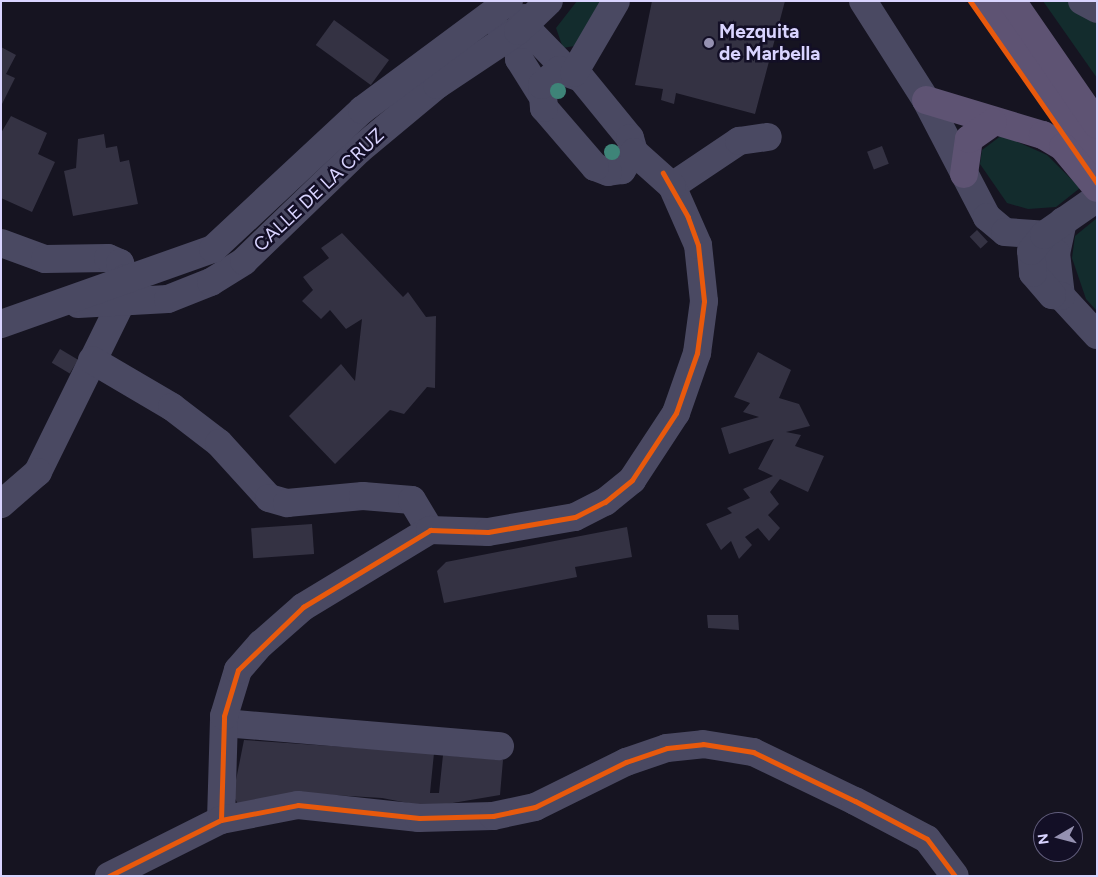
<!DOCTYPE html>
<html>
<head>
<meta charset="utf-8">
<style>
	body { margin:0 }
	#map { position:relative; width:1098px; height:877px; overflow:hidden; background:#161421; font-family:Figtree,sans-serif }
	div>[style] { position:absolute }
	.green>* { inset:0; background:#132c2d }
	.building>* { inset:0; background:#343243; transform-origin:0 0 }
	.minor>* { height:28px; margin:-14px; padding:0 14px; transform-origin:14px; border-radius:14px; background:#4a4962 }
	.major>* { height:28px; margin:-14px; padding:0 14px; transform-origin:14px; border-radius:14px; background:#5e5373 }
	.cycleway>* { height:5px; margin:-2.5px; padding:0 2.5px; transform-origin:2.5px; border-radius:2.5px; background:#e8590c }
	.trees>* { width:16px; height:16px; margin:-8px; border-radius:50%; background:#3e8478 }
	.dots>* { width:14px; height:14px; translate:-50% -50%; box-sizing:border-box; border:2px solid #130f26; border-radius:50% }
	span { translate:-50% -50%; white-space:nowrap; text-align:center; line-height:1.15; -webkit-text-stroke:5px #130f26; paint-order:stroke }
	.poi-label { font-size:19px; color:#d9d4ff; font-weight:700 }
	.left { translate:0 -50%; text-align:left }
	.street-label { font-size:19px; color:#d9d4ff }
	.frame { position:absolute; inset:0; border:2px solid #d9d4ff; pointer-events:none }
	.north { position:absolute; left:1033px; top:812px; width:50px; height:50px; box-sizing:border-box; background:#130f26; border:1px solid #625e7d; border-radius:50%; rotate:262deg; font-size:14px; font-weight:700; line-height:20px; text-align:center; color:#d9d4ff }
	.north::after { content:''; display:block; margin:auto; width:18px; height:22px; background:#9591b1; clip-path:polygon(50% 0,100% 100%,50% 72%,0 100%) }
</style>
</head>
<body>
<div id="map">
	<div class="green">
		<div style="clip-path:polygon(577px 1px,608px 1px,580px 45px,563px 48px,556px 28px)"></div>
		<div style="clip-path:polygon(1043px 1px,1067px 1px,1097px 20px,1097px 78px)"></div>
		<div style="clip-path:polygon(1002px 135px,1047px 155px,1080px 188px,1056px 207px,1028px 209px,1007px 203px,980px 164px,982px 150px)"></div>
		<div style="clip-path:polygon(1097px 218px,1097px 311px,1086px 299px,1072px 258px,1075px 236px)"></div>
	</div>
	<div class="building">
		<div style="clip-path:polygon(652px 1px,785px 1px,755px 114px,676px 93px,674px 104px,661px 100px,663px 89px,635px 85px)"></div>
		<div style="left:334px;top:20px;width:68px;height:31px;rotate:36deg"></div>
		<div style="clip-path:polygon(1px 47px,16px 55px,6px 74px,15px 78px,1px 106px)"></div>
		<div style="clip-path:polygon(11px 116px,47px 133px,38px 154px,55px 162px,32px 212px,1px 198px,1px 133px)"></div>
		<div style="clip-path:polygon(104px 134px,106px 148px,117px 146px,120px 162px,129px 160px,138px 204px,73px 216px,64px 171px,76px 168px,78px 139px)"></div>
		<div style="left:882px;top:146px;width:19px;height:16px;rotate:69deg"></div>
		<div style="left:977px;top:230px;width:16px;height:10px;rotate:47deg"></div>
		<div style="clip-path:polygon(342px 233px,403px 297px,408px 292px,426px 317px,436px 316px,435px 388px,427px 387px,404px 414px,390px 410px,335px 464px,289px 416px,341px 364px,355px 381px,362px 319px,346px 329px,330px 310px,321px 319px,302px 301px,313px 290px,303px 277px,329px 258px,321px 248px)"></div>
		<div style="left:60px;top:349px;width:21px;height:16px;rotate:31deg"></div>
		<div style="clip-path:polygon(758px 352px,791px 370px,779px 398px,799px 404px,810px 426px,786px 432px,801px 435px,795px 446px,824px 456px,808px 492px,780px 479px,770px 492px,779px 504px,768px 515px,780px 528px,769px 541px,758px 528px,745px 537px,752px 545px,739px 559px,731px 541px,721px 550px,706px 524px,732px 513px,727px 508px,750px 498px,743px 489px,773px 476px,758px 469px,774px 439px,729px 454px,721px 428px,759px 417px,743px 412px,750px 403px,734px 397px)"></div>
		<div style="left:312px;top:524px;width:30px;height:61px;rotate:86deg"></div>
		<div style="clip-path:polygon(627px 527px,632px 557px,575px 567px,577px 577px,444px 603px,437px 571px,446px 562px)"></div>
		<div style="clip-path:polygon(707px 615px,738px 615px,739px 630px,708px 628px)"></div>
		<div style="clip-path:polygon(244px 740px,434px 753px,430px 793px,439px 793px,443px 755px,503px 760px,500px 795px,429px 807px,382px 798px,299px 793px,239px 806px,233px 795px)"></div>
	</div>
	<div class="minor">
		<div style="left:863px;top:1px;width:117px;rotate:57.5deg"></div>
		<div style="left:926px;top:100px;width:132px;rotate:62.5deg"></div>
		<div style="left:987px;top:217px;width:23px;rotate:40deg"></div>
		<div style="left:1005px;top:232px;width:39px;rotate:4deg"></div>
		<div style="left:1082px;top:1px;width:17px;rotate:28deg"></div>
		<div style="left:524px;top:18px;width:14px;rotate:115deg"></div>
		<div style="left:518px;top:31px;width:28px;rotate:88deg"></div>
		<div style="left:519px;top:59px;width:40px;rotate:58deg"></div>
		<div style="left:502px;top:33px;width:31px;rotate:4deg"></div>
		<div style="left:533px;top:35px;width:49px;rotate:45.8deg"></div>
		<div style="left:559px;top:70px;width:23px;rotate:20deg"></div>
		<div style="left:581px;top:78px;width:77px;rotate:50.8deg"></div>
		<div style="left:630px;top:138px;width:15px;rotate:74deg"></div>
		<div style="left:634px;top:152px;width:22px;rotate:124deg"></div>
		<div style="left:622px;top:170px;width:14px;rotate:172deg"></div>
		<div style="left:608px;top:172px;width:14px;rotate:-159deg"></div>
		<div style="left:595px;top:167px;width:78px;rotate:-130.8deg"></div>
		<div style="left:544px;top:108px;width:23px;rotate:-95deg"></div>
		<div style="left:542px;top:85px;width:23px;rotate:-41deg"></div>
		<div style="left:574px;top:73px;width:83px;rotate:-59.7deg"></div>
		<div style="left:672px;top:186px;width:81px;rotate:-33.9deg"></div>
		<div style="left:739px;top:141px;width:29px;rotate:-8deg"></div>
		<div style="left:1063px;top:221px;width:33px;rotate:102deg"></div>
		<div style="left:1056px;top:253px;width:43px;rotate:83.4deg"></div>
		<div style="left:1061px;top:296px;width:53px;rotate:47.3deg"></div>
		<div style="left:1px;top:243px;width:47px;rotate:20deg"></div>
		<div style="left:45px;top:259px;width:63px;rotate:-0.9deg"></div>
		<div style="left:108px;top:258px;width:13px;rotate:23deg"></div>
		<div style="left:120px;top:263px;width:16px;rotate:72deg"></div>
		<div style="left:125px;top:278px;width:23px;rotate:97deg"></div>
		<div style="left:122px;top:301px;width:191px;rotate:116.2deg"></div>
		<div style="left:38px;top:472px;width:49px;rotate:139.1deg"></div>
		<div style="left:1061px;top:296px;width:9px;rotate:-174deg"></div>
		<div style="left:1052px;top:295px;width:29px;rotate:-131deg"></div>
		<div style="left:1033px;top:273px;width:22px;rotate:-95deg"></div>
		<div style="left:1031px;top:251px;width:21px;rotate:-51deg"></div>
		<div style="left:1044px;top:235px;width:65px;rotate:-34.9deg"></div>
		<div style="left:78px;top:304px;width:90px;rotate:-3.2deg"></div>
		<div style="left:168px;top:299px;width:46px;rotate:-21.6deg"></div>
		<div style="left:211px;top:282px;width:39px;rotate:-32deg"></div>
		<div style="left:244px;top:261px;width:160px;rotate:-44deg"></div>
		<div style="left:359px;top:150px;width:102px;rotate:-39.8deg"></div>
		<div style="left:437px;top:85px;width:97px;rotate:-33.7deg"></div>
		<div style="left:518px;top:31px;width:43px;rotate:-44.1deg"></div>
		<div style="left:1px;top:324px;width:225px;rotate:-19.5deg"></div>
		<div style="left:213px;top:249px;width:204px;rotate:-43deg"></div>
		<div style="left:362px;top:110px;width:183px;rotate:-36.6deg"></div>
		<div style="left:92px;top:360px;width:93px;rotate:30.4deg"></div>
		<div style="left:172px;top:407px;width:59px;rotate:37.5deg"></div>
		<div style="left:219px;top:443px;width:74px;rotate:47.7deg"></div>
		<div style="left:269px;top:498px;width:19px;rotate:16deg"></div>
		<div style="left:287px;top:503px;width:76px;rotate:-5.3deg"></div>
		<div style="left:363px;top:496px;width:49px;rotate:4.7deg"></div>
		<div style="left:412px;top:500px;width:35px;rotate:59deg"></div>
		<div style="left:224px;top:723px;width:277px;rotate:4.8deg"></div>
		<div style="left:221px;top:820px;width:104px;rotate:-88.3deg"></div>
		<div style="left:224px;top:716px;width:48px;rotate:-73.1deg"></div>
		<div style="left:238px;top:670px;width:35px;rotate:-49deg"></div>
		<div style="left:261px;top:644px;width:56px;rotate:-41.4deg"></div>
		<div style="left:303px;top:607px;width:149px;rotate:-31.2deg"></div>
		<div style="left:430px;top:530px;width:58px;rotate:2deg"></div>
		<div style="left:488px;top:532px;width:88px;rotate:-9.8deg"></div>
		<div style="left:575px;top:517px;width:34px;rotate:-27deg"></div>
		<div style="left:605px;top:502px;width:35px;rotate:-39deg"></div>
		<div style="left:632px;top:480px;width:80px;rotate:-56.7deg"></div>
		<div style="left:676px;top:413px;width:64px;rotate:-70.7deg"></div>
		<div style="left:697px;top:353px;width:52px;rotate:-82.3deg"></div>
		<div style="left:704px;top:301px;width:56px;rotate:-96.1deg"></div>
		<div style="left:698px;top:245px;width:64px;rotate:-113.8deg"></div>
		<div style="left:672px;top:186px;width:51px;rotate:-138.2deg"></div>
		<div style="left:109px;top:876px;width:125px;rotate:-26.6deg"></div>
		<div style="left:221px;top:820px;width:78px;rotate:-11deg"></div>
		<div style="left:298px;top:805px;width:122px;rotate:6.1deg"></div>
		<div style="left:419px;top:818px;width:74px;rotate:-1.5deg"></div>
		<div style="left:493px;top:816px;width:43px;rotate:-12.1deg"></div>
		<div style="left:535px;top:807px;width:102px;rotate:-26.3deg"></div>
		<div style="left:626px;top:762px;width:43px;rotate:-18.9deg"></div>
		<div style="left:667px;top:748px;width:36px;rotate:-6deg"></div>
		<div style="left:703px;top:744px;width:51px;rotate:9.1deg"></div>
		<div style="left:753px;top:752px;width:113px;rotate:25.7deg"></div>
		<div style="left:855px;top:801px;width:81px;rotate:27.8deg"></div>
		<div style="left:927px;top:839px;width:46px;rotate:52.9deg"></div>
	</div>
	<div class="major">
		<div style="left:987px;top:1px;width:191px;rotate:54.8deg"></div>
		<div style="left:1012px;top:1px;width:150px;rotate:55.4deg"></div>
		<div style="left:926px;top:100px;width:122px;rotate:16.7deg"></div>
		<div style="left:1043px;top:135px;width:23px;rotate:31deg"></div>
		<div style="left:1063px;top:147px;width:53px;rotate:50.3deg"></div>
		<div style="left:964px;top:174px;width:35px;rotate:-82deg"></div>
		<div style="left:969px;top:139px;width:29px;rotate:-35deg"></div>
	</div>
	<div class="cycleway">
		<div style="left:970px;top:1px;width:222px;rotate:55.1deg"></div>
		<div style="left:221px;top:820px;width:104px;rotate:-88.3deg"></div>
		<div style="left:224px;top:716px;width:48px;rotate:-73.1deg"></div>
		<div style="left:238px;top:670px;width:91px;rotate:-44.1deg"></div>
		<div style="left:303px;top:607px;width:149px;rotate:-31.2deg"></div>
		<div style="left:430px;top:530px;width:58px;rotate:2deg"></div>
		<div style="left:488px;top:532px;width:88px;rotate:-9.8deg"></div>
		<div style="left:575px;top:517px;width:34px;rotate:-27deg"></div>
		<div style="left:605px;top:502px;width:35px;rotate:-39deg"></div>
		<div style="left:632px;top:480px;width:80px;rotate:-56.7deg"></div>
		<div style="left:676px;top:413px;width:64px;rotate:-70.7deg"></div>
		<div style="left:697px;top:353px;width:52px;rotate:-82.3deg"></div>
		<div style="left:704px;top:301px;width:56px;rotate:-96.1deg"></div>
		<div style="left:698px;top:245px;width:30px;rotate:-110deg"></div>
		<div style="left:688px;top:217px;width:51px;rotate:-119.6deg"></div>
		<div style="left:109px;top:876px;width:125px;rotate:-26.6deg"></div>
		<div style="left:221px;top:820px;width:78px;rotate:-11deg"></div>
		<div style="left:298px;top:805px;width:122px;rotate:6.1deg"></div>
		<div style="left:419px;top:818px;width:74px;rotate:-1.5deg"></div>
		<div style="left:493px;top:816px;width:43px;rotate:-12.1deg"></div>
		<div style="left:535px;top:807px;width:102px;rotate:-26.3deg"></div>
		<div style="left:626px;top:762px;width:43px;rotate:-18.9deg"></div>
		<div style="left:667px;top:748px;width:36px;rotate:-6deg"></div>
		<div style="left:703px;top:744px;width:51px;rotate:9.1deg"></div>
		<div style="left:753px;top:752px;width:113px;rotate:25.7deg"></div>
		<div style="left:855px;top:801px;width:81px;rotate:27.8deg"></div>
		<div style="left:927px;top:839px;width:46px;rotate:52.9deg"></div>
	</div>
	<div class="trees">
		<div style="left:558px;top:91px"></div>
		<div style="left:612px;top:152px"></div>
	</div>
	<div class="dots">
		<div style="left:709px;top:43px;background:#9591b1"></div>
	</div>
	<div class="poi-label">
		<span class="left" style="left:719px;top:43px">Mezquita<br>de Marbella</span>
	</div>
	<div class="street-label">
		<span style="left:319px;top:190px;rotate:-43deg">CALLE DE LA CRUZ</span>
	</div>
	<div class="frame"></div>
	<div class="north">N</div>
</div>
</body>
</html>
